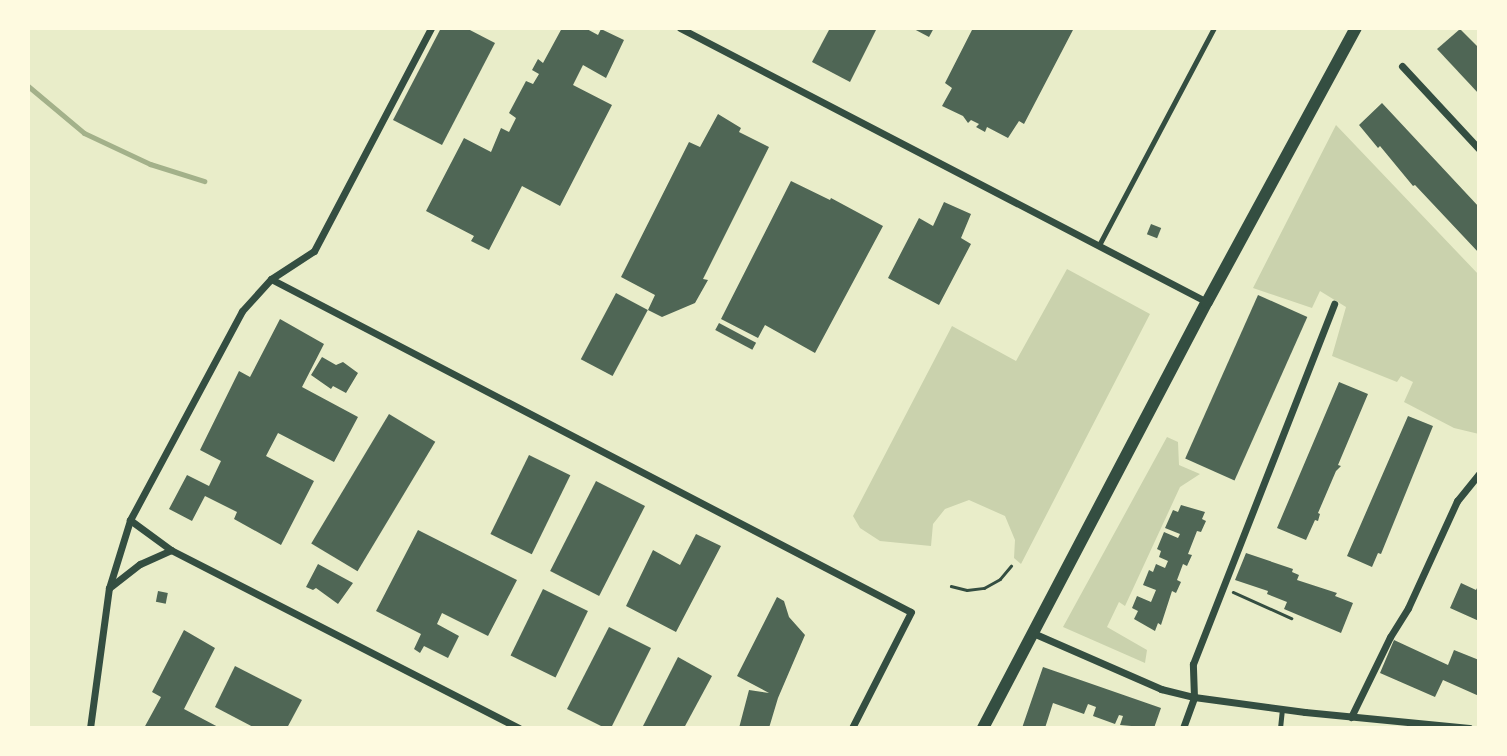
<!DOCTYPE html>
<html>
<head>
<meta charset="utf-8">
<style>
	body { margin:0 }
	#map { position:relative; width:1507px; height:756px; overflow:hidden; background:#e9edc9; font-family:Roboto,sans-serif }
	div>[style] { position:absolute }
	.green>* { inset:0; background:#cad2ad }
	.stream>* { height:5px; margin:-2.5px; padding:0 2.5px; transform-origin:2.5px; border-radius:2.5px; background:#a3b18a }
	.building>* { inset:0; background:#4f6655; transform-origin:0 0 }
	.path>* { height:2.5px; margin:-1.25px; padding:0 1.25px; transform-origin:1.25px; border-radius:1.25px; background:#344e41 }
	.service>* { height:5px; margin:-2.5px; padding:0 2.5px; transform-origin:2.5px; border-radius:2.5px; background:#344e41 }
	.minor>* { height:7px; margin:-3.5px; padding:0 3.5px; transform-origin:3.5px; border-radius:3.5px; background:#344e41 }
	.tertiary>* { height:12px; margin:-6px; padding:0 6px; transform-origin:6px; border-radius:6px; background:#344e41 }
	span { translate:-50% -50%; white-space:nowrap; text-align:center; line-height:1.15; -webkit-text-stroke:5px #fefae0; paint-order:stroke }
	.frame { position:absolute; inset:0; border:30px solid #fefae0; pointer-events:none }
</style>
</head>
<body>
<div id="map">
	<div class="green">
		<div style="clip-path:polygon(1336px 125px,1479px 275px,1479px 434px,1454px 428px,1404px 402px,1413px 382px,1401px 376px,1397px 382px,1332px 356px,1346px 307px,1320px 291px,1312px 308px,1253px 288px)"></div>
		<div style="clip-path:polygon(1067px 269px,1150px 314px,1021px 564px,1014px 558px,1015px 540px,1005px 516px,969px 500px,945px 509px,933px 524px,931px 546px,880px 541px,860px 528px,853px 516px,952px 326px,1016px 361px)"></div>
		<div style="clip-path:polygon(1167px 437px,1178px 442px,1179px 465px,1200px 474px,1180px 487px,1125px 606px,1119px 602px,1107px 627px,1147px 650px,1145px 663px,1063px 627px)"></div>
	</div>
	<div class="stream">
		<div style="left:28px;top:86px;width:73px;rotate:40deg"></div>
		<div style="left:84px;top:133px;width:73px;rotate:25.2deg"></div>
		<div style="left:150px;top:164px;width:57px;rotate:17.5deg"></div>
	</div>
	<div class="building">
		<div style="clip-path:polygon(441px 28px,466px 28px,495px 43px,442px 145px,393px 120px)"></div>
		<div style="clip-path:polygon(562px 28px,585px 28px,598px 35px,601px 29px,624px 40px,606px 78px,583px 65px,573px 85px,612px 105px,560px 206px,522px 186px,489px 250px,471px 241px,474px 236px,426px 211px,464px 138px,491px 152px,501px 128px,509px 132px,516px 118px,509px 113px,526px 81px,533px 84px,539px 74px,532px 70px,538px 59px,543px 63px)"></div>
		<div style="clip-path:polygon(830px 28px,877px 28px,850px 82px,812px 62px)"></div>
		<div style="clip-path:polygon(912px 28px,934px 28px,929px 37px)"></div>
		<div style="clip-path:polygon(973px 28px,1074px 28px,1024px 124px,1019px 121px,1008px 138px,987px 127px,985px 132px,976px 127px,979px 124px,971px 120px,968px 123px,963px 116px,942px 106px,952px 88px,945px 83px)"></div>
		<div style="clip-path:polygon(1460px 29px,1479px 48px,1479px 94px,1437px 49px)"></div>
		<div style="clip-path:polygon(1382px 103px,1479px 207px,1479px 253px,1415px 185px,1413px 186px,1380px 146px,1378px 148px,1359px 125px)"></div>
		<div style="clip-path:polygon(718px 114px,741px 128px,739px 132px,769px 147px,703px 279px,708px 280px,695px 303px,662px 317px,648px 310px,655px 295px,621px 277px,689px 142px,700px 147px)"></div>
		<div style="clip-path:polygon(791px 181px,830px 200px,831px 198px,883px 226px,815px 353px,765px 325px,758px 338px,721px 319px)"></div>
		<div style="clip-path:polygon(944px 202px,971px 214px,961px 238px,971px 244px,939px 305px,888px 278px,919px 218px,933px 226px)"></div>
		<div style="left:1151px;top:224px;width:11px;height:11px;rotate:22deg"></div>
		<div style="left:616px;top:293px;width:36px;height:75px;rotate:28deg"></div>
		<div style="left:1258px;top:295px;width:54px;height:179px;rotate:24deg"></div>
		<div style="clip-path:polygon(280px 319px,324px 344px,302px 387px,358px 417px,334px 462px,278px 433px,266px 456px,314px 481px,281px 545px,234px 519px,237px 512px,205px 496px,192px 521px,169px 509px,187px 475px,209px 486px,221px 461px,200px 450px,239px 371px,250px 377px)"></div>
		<div style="left:719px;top:323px;width:42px;height:8px;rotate:28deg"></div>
		<div style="clip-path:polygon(322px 357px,336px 365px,343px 362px,358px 373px,346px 393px,333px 386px,331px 389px,311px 375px)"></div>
		<div style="clip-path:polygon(1339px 382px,1368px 394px,1338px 465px,1341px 466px,1336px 471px,1318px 513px,1320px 514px,1318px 521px,1315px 520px,1306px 540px,1277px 528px)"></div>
		<div style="left:389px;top:414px;width:54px;height:151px;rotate:31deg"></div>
		<div style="clip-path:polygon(1408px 416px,1433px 426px,1381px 554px,1378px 553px,1372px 567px,1347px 556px)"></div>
		<div style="left:529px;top:455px;width:46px;height:88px;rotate:26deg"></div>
		<div style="left:596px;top:481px;width:55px;height:101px;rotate:27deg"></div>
		<div style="clip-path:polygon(1181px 505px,1205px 512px,1202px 519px,1206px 521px,1201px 532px,1197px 531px,1188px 554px,1192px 555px,1187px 566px,1183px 564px,1177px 580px,1181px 582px,1176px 593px,1172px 591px,1161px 625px,1158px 623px,1155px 631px,1134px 619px,1138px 611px,1132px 608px,1137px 596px,1151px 602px,1156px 590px,1143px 585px,1149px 570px,1153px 572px,1156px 564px,1165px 568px,1168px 561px,1159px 557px,1161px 551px,1157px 549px,1164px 532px,1178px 538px,1180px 534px,1165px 528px,1173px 510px,1178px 512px)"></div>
		<div style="clip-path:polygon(418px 530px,517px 580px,488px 636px,442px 613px,437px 624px,459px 636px,448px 658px,424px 646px,420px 653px,414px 649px,421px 634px,376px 611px)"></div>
		<div style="clip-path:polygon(696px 534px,721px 546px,676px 632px,626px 606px,653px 550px,680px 565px)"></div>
		<div style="clip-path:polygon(1246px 553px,1293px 569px,1292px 572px,1299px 575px,1297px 580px,1337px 593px,1335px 596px,1353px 603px,1341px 633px,1284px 609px,1287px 602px,1267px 594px,1268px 591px,1235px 580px)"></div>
		<div style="clip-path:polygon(318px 564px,353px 583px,338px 604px,316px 588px,313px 590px,306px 587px)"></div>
		<div style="clip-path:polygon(1461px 583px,1476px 590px,1479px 584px,1479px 621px,1450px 608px)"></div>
		<div style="left:543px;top:589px;width:50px;height:74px;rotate:26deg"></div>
		<div style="left:158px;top:591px;width:10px;height:11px;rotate:11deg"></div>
		<div style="clip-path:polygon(777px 597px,784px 601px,789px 617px,805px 635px,778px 698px,769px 728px,739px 728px,749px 690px,769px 693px,737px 676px)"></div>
		<div style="clip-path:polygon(609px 627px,651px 648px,611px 728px,605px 728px,567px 709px)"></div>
		<div style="clip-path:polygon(184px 630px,215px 648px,184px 709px,220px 728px,144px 728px,161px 697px,152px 692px)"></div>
		<div style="clip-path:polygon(1394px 640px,1448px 665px,1454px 650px,1479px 660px,1479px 696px,1443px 680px,1435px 697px,1380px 673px)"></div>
		<div style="clip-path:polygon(678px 657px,712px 676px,684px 728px,642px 728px)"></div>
		<div style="clip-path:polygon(235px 666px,302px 700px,287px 728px,255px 728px,215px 707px)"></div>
		<div style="clip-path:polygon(1043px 667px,1161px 708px,1154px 728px,1120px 725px,1123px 716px,1119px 715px,1115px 724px,1093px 716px,1096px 707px,1088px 704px,1084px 714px,1053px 703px,1045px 728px,1022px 728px)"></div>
	</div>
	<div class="path">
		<div style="left:951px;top:586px;width:16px;rotate:14deg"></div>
		<div style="left:967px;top:590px;width:17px;rotate:-7deg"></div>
		<div style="left:984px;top:588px;width:18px;rotate:-29deg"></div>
		<div style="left:1000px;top:579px;width:17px;rotate:-50deg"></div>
		<div style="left:1233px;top:592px;width:64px;rotate:24.1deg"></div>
	</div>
	<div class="service">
		<div style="left:1099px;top:245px;width:246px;rotate:-62.1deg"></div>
		<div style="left:1280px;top:728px;width:19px;rotate:-84deg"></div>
	</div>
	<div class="minor">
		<div style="left:680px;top:28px;width:594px;rotate:27.47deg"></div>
		<div style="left:1402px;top:66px;width:113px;rotate:47.1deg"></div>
		<div style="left:271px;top:279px;width:721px;rotate:27.49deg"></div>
		<div style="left:911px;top:612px;width:130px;rotate:117deg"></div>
		<div style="left:171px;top:550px;width:391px;rotate:27.1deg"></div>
		<div style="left:109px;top:588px;width:39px;rotate:-38deg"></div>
		<div style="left:140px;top:564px;width:34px;rotate:-24deg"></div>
		<div style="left:171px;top:550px;width:51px;rotate:-143.8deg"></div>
		<div style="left:1033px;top:633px;width:140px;rotate:23.6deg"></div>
		<div style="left:1161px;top:689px;width:34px;rotate:14deg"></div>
		<div style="left:1194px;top:697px;width:112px;rotate:7.7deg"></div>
		<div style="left:1305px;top:712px;width:165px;rotate:5.6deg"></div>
		<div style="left:1351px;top:717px;width:89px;rotate:-64deg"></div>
		<div style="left:1390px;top:637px;width:34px;rotate:-58deg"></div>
		<div style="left:1408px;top:608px;width:118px;rotate:-65.4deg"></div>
		<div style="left:1457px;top:501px;width:35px;rotate:-51deg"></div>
		<div style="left:90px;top:728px;width:141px;rotate:-82.3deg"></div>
		<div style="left:109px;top:588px;width:71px;rotate:-72.8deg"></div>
		<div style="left:130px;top:520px;width:237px;rotate:-61.8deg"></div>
		<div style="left:242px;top:311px;width:43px;rotate:-47.8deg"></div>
		<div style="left:271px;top:279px;width:51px;rotate:-33.1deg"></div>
		<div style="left:314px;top:251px;width:252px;rotate:-62.3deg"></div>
		<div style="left:1183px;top:728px;width:33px;rotate:-70deg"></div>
		<div style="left:1194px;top:697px;width:33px;rotate:-92deg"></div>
		<div style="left:1193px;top:664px;width:387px;rotate:-68.6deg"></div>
	</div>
	<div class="tertiary">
		<div style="left:983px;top:728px;width:481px;rotate:-62.3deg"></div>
		<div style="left:1207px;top:302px;width:312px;rotate:-61.5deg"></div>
	</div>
	<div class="frame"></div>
</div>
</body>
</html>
